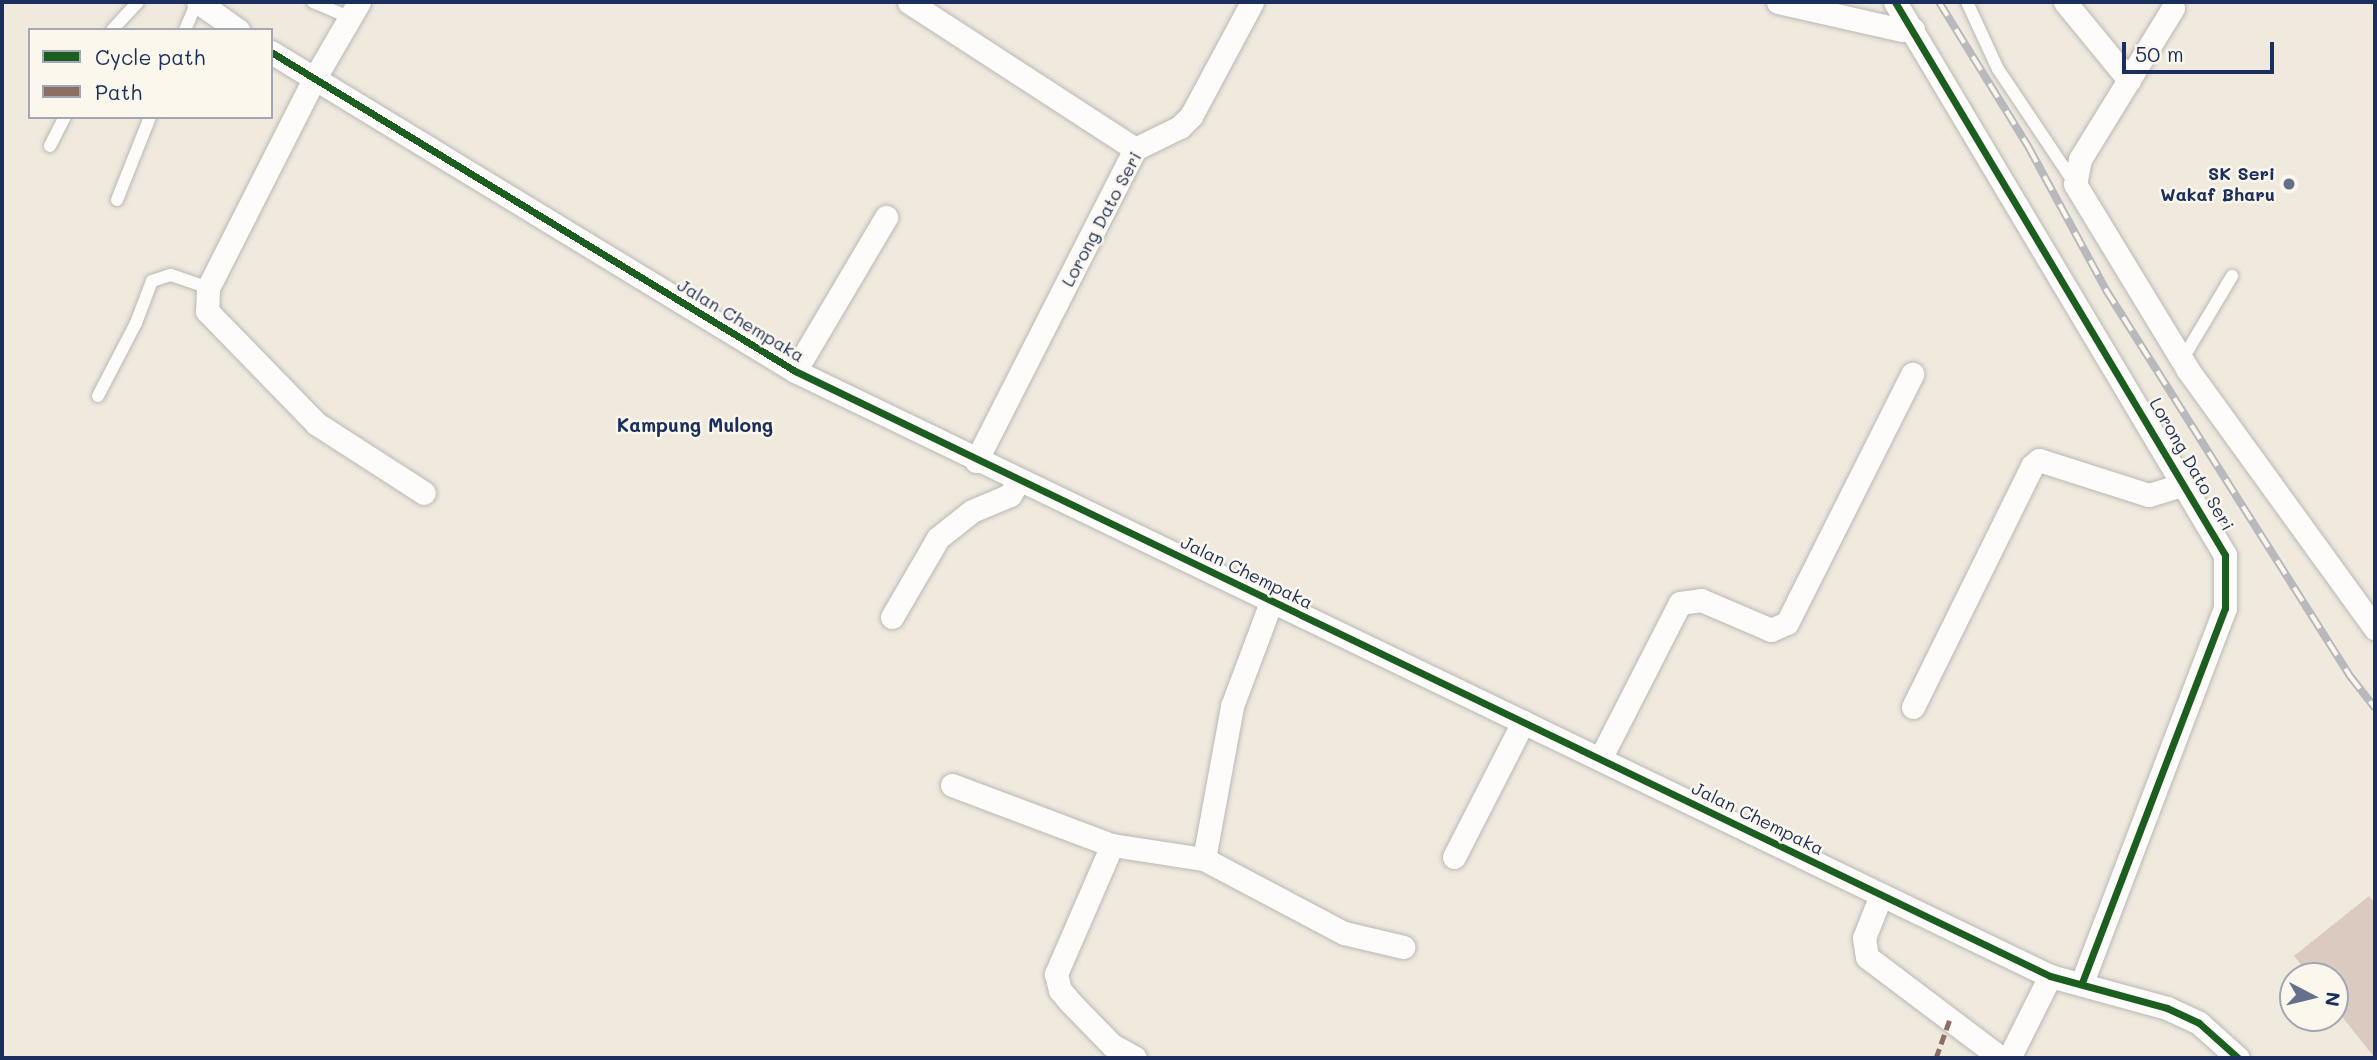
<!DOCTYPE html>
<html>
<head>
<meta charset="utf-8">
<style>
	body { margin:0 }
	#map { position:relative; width:2377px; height:1060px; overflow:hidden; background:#efe9de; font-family:Mali,sans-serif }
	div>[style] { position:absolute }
	.building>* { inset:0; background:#dbcac0 }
	.roads { filter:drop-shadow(0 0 2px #bab8b5) drop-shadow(0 0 2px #bab8b5) }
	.lane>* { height:12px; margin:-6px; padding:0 6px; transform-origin:6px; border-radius:6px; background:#fdfcfa }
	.street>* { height:23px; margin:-11.5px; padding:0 11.5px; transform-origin:11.5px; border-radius:11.5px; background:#fdfcfa }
	.rail>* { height:8px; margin-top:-4px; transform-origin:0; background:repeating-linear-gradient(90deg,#fbf7ec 0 16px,#b7b9bc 0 32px); box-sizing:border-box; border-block:2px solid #b7b9bc }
	.quiet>* { height:5px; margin-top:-2.5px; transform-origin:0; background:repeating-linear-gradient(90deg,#8d6e63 0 10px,transparent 0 15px) }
	.cycleway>* { height:7px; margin:-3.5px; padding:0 3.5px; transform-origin:3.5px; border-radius:3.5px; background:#1b5e20 }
	.dots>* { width:19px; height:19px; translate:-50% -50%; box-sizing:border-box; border:4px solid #fbf7ec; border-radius:50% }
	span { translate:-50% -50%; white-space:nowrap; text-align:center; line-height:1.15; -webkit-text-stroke:5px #fbf7ec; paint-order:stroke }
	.poi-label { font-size:18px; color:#1b2f5e; font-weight:700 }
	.right { translate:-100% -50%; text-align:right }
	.street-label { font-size:18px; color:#1b2f5e }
	.neighbourhood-label { font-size:19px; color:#1b2f5e; font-weight:700 }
	.frame { position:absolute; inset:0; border:4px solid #1b2f5e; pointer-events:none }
	.legend { position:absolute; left:28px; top:28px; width:245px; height:91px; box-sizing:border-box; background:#fbf7ec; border:2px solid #a1a7b3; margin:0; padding:9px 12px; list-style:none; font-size:21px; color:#1b2f5e }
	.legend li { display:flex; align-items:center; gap:14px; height:35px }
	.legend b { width:35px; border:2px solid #a1a7b3 }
	.north { position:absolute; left:2279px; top:962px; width:70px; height:70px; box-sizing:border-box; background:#fbf7ec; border:2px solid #a1a7b3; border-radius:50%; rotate:97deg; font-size:19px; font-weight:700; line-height:28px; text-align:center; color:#1b2f5e }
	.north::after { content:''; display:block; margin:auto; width:24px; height:32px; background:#65708b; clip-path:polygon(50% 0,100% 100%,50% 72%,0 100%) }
	.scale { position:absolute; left:2122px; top:42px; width:152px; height:32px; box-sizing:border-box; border:4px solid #1b2f5e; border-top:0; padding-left:9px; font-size:21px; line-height:24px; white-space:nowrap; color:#1b2f5e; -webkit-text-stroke:5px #fbf7ec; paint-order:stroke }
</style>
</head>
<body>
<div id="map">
	<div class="building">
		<div style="clip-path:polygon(2369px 896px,2375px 904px,2375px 1058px,2335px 1008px,2335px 976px,2310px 976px,2294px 956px)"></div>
	</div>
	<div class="roads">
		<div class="lane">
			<div style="left:313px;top:2px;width:41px;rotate:22.8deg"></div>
			<div style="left:1967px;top:2px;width:74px;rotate:65.2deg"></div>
			<div style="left:1998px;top:69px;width:138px;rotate:56.2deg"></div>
			<div style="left:112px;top:30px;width:38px;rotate:-47deg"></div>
			<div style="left:185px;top:30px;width:30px;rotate:-67deg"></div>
			<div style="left:50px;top:146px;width:33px;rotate:-63deg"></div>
			<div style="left:117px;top:200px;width:89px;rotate:-68.3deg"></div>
			<div style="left:2182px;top:360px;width:98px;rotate:-59.2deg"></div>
			<div style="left:98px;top:396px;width:82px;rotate:-62.5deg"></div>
			<div style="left:136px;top:323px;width:45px;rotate:-69.1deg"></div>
			<div style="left:152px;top:281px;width:20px;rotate:-18deg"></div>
			<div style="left:171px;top:275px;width:39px;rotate:19deg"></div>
		</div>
		<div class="street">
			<div style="left:198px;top:2px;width:49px;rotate:35deg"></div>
			<div style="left:359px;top:2px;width:91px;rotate:120.2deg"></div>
			<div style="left:313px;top:81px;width:232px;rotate:116.9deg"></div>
			<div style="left:208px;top:288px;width:23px;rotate:92deg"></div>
			<div style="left:207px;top:311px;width:158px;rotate:45.8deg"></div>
			<div style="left:317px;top:424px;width:127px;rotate:32.8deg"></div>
			<div style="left:909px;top:2px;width:270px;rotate:33deg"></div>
			<div style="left:1778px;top:2px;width:127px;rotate:12.7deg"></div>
			<div style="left:1902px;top:30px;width:11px;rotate:-5deg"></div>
			<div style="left:1895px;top:2px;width:644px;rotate:59.17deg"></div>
			<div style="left:2225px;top:555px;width:53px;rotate:90deg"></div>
			<div style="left:2225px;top:608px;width:400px;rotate:110.9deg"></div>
			<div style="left:2065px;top:2px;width:101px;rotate:50.6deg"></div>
			<div style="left:2173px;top:8px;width:177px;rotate:121.6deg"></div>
			<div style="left:2080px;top:159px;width:25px;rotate:101deg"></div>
			<div style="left:2075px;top:184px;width:218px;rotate:58.7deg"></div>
			<div style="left:2188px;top:370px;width:319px;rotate:54.1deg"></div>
			<div style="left:271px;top:52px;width:613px;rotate:31.33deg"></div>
			<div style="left:795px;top:371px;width:1393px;rotate:25.74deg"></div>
			<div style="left:2050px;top:976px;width:121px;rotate:15.3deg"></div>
			<div style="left:2167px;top:1008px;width:35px;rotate:25deg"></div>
			<div style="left:2199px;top:1023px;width:52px;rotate:41.9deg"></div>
			<div style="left:795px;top:371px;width:179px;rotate:-59.4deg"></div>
			<div style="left:976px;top:461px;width:350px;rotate:-63deg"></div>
			<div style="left:1135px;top:149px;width:50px;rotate:-26.1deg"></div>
			<div style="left:1180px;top:127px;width:16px;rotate:-45deg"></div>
			<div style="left:1191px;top:116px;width:129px;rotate:-61.8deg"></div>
			<div style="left:892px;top:617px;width:91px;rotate:-59.8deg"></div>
			<div style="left:938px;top:538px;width:43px;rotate:-38.5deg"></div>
			<div style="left:972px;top:511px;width:41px;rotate:-22.8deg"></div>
			<div style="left:1010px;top:495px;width:17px;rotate:-59deg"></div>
			<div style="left:1913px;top:707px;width:269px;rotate:-63.7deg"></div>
			<div style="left:2032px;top:466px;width:9px;rotate:-41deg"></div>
			<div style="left:2039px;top:460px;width:115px;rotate:17.7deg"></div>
			<div style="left:2149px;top:495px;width:39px;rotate:-17deg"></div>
			<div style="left:1600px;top:759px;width:175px;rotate:-62.9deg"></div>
			<div style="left:1680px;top:603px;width:21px;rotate:-8deg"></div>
			<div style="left:1701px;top:600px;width:76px;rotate:23.2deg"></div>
			<div style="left:1771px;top:630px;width:17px;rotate:-24deg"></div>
			<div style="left:1787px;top:623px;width:279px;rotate:-63.3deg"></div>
			<div style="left:952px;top:785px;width:171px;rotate:20.6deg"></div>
			<div style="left:1112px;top:845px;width:93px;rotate:8.7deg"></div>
			<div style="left:1204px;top:859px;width:158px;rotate:27.9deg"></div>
			<div style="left:1344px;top:933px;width:61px;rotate:13.3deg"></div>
			<div style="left:1112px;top:845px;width:141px;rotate:113.5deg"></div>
			<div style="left:1056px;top:974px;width:16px;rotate:76deg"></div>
			<div style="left:1060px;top:990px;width:16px;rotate:50deg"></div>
			<div style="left:1070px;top:1002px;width:60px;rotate:45.7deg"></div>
			<div style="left:1112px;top:1045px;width:26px;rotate:29deg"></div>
			<div style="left:1454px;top:857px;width:152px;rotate:-62.9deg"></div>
			<div style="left:1204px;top:859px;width:156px;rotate:-79.6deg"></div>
			<div style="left:1232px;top:706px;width:111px;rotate:-69.4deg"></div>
			<div style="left:1881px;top:895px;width:46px;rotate:111.6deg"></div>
			<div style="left:1864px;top:938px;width:19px;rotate:81deg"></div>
			<div style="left:1867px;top:957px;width:168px;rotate:37deg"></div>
			<div style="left:2009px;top:1058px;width:92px;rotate:-63.4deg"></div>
		</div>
	</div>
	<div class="rail">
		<div style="left:1939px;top:2px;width:172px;rotate:58.3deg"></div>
		<div style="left:2029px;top:148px;width:162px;rotate:61.5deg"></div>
		<div style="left:2106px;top:290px;width:457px;rotate:57.7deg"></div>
		<div style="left:2350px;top:676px;width:41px;rotate:52deg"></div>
	</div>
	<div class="quiet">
		<div style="left:1936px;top:1058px;width:41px;rotate:-70.3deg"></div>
	</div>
	<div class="cycleway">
		<div style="left:1895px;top:2px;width:644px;rotate:59.17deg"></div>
		<div style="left:2225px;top:555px;width:53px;rotate:90deg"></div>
		<div style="left:2225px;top:608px;width:400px;rotate:110.9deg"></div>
		<div style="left:271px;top:52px;width:613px;rotate:31.33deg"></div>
		<div style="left:795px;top:371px;width:1393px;rotate:25.74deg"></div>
		<div style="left:2050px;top:976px;width:121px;rotate:15.3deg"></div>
		<div style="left:2167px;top:1008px;width:35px;rotate:25deg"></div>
		<div style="left:2199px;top:1023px;width:52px;rotate:41.9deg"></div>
	</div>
	<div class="dots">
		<div style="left:2289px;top:184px;background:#65708b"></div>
	</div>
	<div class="poi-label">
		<span class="right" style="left:2275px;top:184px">SK Seri<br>Wakaf Bharu</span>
	</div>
	<div class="street-label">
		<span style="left:1101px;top:219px;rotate:-62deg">Lorong Dato Seri</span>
		<span style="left:741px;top:320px;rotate:31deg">Jalan Chempaka</span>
		<span style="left:2192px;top:464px;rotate:60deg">Lorong Dato Seri</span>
		<span style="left:1247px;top:572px;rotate:26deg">Jalan Chempaka</span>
		<span style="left:1758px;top:818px;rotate:26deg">Jalan Chempaka</span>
	</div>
	<div class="neighbourhood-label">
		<span style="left:695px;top:425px">Kampung Mulong</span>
	</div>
	<div class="frame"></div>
	<ul class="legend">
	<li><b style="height:9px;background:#1b5e20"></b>Cycle path</li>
	<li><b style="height:9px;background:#8d6e63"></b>Path</li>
	</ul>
	<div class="north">N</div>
	<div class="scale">50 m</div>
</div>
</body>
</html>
